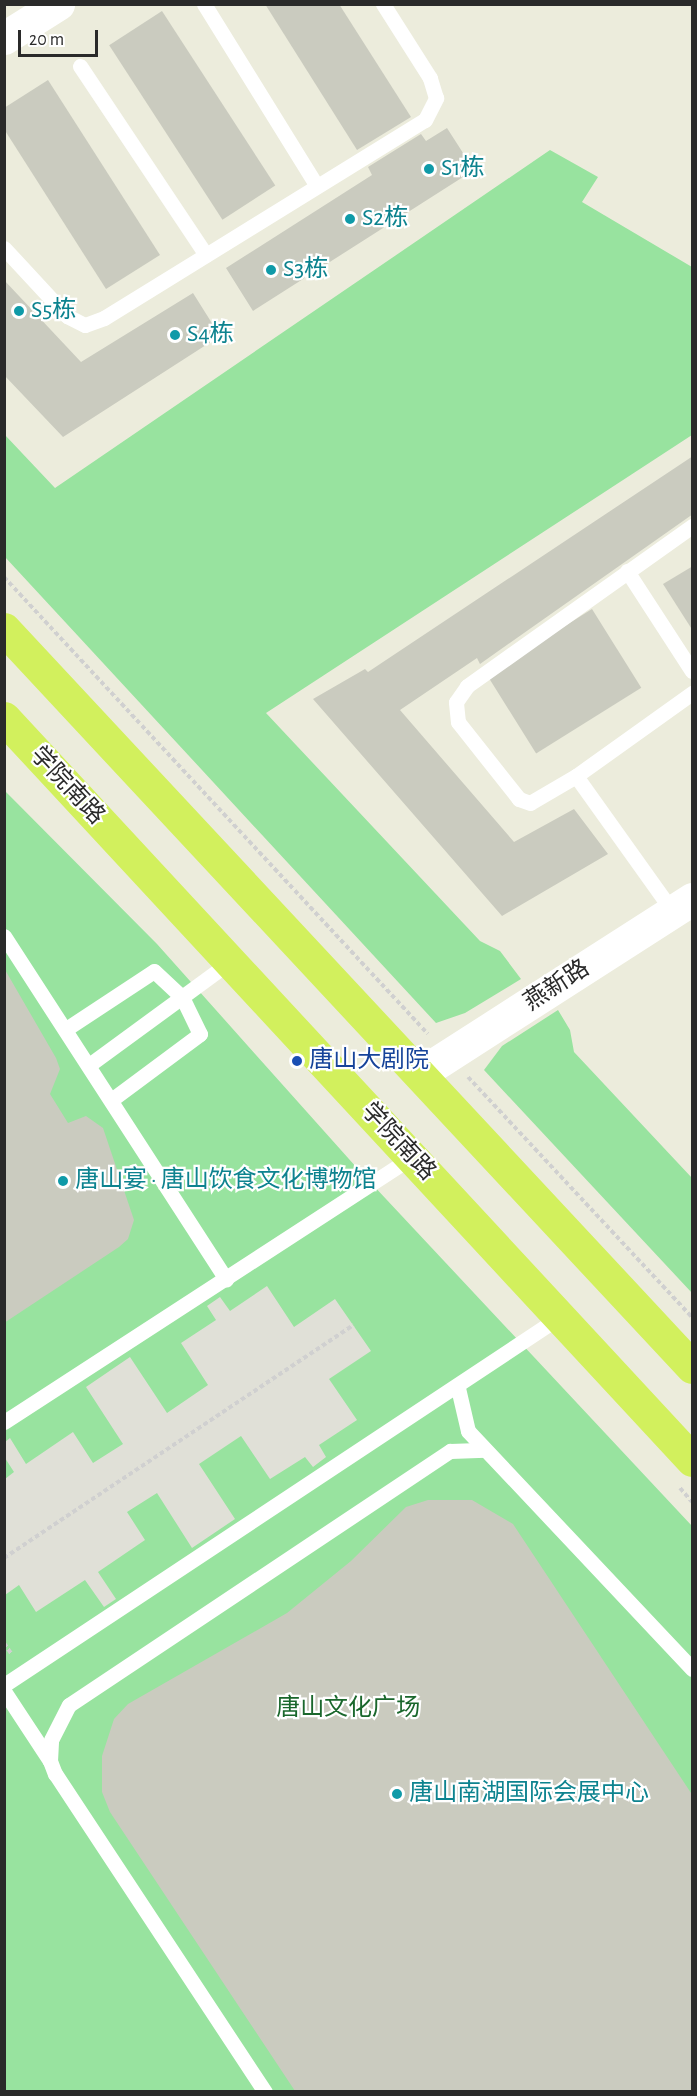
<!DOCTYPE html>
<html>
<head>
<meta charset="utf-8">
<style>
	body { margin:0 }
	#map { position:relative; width:697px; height:2096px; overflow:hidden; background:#ececdc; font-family:"Alegreya Sans","Noto Sans SC",sans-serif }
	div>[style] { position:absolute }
	.green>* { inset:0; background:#98e39f }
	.plaza>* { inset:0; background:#e0e0d7 }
	.building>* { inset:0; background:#cacbbf; transform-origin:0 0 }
	.path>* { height:4px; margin-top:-2px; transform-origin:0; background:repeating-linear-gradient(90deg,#d0d0d0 0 4.5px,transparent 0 7.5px) }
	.service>* { height:15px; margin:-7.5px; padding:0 7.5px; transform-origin:7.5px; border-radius:7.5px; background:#fff }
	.tertiary>* { height:33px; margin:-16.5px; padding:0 16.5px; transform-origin:16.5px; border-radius:16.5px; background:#fff }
	.primary>* { height:33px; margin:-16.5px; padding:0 16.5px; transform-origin:16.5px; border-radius:16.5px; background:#d2f05d }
	.dots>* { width:16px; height:16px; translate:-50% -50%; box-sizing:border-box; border:3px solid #fff; border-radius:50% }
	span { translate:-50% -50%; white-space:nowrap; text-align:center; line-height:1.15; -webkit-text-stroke:4.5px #fff; paint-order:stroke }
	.culture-label { font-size:24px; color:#0d838f }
	.left { translate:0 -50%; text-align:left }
	.street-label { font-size:24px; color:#2a2a2a }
	.transit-label { font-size:24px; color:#164399 }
	.park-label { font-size:24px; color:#1a672c }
	.frame { position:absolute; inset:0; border:6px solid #2a2a2a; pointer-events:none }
	.scale { position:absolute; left:18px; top:30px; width:80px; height:27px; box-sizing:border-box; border:3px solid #2a2a2a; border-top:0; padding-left:8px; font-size:18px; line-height:21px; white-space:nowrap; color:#2a2a2a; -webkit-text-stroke:4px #fff; paint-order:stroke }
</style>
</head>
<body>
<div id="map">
	<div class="green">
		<div style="clip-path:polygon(550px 150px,598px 177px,582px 202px,692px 267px,692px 435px,266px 713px,480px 941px,500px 951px,521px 979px,465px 1013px,436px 1023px,5px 557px,5px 435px,55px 488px)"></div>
		<div style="clip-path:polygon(5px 791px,157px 944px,357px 1168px,692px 1526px,692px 2091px,5px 2091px)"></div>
		<div style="clip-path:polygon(558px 1010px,570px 1030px,574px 1052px,692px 1178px,692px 1293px,484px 1070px,502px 1046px)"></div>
	</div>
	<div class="plaza">
		<div style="clip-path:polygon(267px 1286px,294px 1327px,335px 1299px,371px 1351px,329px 1379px,357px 1420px,319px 1445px,326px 1457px,313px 1467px,305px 1457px,270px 1479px,241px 1436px,199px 1464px,235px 1519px,192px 1548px,157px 1493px,127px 1512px,145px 1540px,98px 1572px,116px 1599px,104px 1607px,85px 1580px,36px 1612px,19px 1585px,5px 1595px,5px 1479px,14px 1472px,5px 1458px,5px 1442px,10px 1438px,26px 1464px,73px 1432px,93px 1463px,123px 1444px,86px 1387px,130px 1357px,167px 1413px,208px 1385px,181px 1343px,216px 1320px,207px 1306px,220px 1297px,230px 1311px)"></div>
	</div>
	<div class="building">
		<div style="clip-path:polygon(265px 4px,339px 4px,411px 117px,357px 150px)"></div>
		<div style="left:162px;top:11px;width:208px;height:63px;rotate:57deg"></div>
		<div style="clip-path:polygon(48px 80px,160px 255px,106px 289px,4px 129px,4px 108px)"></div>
		<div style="clip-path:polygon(447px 128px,474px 170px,253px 311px,226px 268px,372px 175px,368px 167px,421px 134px,426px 141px)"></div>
		<div style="clip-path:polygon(4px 280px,81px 362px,193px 293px,220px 336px,63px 437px,4px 375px)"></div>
		<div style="clip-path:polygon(693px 456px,693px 514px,480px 664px,477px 658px,400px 710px,514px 842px,574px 809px,608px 854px,502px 916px,313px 699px,365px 669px,368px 672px)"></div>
		<div style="clip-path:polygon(693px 566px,693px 631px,663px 584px)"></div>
		<div style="left:592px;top:609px;width:93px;height:124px;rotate:58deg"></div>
		<div style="clip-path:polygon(4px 968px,56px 1058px,60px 1069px,50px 1094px,68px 1123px,86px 1116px,103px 1128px,134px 1220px,128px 1239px,119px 1247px,4px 1323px)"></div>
		<div style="clip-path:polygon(428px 1500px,472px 1500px,513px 1524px,693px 1796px,693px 2091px,295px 2091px,110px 1812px,102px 1792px,102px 1756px,114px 1719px,128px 1704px,287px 1613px,351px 1561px,406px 1507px)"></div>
	</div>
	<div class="path">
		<div style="left:4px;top:577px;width:623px;rotate:47.15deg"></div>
		<div style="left:468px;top:1077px;width:328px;rotate:47deg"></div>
		<div style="left:680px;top:1488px;width:18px;rotate:49deg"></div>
		<div style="left:4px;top:1558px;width:420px;rotate:-33.7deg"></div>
		<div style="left:4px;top:1643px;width:14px;rotate:56deg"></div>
	</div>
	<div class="service">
		<div style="left:204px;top:4px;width:214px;rotate:58.2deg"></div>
		<div style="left:80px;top:66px;width:227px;rotate:56.3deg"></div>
		<div style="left:4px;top:248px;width:93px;rotate:47.2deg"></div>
		<div style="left:67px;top:316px;width:20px;rotate:27deg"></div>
		<div style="left:85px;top:325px;width:20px;rotate:-20deg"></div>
		<div style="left:104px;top:318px;width:377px;rotate:-31.7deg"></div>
		<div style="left:425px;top:120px;width:25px;rotate:-63deg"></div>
		<div style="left:436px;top:98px;width:21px;rotate:-107deg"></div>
		<div style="left:430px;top:78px;width:88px;rotate:-122.4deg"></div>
		<div style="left:627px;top:571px;width:119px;rotate:57deg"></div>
		<div style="left:576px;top:776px;width:143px;rotate:-35.6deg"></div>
		<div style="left:673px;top:912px;width:167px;rotate:-125.5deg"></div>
		<div style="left:576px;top:776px;width:53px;rotate:149.6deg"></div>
		<div style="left:530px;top:803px;width:12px;rotate:-160deg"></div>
		<div style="left:519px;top:799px;width:98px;rotate:-128.4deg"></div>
		<div style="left:458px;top:722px;width:20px;rotate:-96deg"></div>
		<div style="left:456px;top:702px;width:19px;rotate:-55deg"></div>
		<div style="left:467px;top:686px;width:276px;rotate:-35.4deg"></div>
		<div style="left:4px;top:936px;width:409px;rotate:57.1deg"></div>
		<div style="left:66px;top:1029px;width:105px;rotate:-33.4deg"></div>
		<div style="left:154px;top:971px;width:38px;rotate:43deg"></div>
		<div style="left:182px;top:997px;width:41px;rotate:64.1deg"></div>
		<div style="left:200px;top:1034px;width:111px;rotate:143.4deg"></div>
		<div style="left:89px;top:1065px;width:176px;rotate:-36.2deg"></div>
		<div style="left:458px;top:1388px;width:44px;rotate:76.9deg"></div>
		<div style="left:468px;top:1431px;width:327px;rotate:46.7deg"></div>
		<div style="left:4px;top:1422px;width:487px;rotate:-33deg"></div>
		<div style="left:4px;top:1685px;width:665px;rotate:-33.52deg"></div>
		<div style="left:4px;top:1691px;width:84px;rotate:56.7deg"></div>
		<div style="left:265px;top:2092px;width:381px;rotate:-123.4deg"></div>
		<div style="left:55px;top:1774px;width:14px;rotate:-111deg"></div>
		<div style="left:50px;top:1761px;width:21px;rotate:-87deg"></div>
		<div style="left:51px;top:1740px;width:39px;rotate:-63deg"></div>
		<div style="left:69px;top:1705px;width:458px;rotate:-33.7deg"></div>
		<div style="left:450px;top:1451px;width:35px;rotate:-2deg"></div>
	</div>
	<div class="tertiary">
		<div style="left:4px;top:38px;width:64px;rotate:-32.2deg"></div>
		<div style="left:421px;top:1073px;width:322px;rotate:-32.7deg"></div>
	</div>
	<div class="primary">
		<div style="left:4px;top:629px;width:1009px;rotate:47.01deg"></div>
		<div style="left:4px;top:718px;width:1012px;rotate:47.16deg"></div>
	</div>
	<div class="dots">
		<div style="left:429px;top:169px;background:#0f9aa8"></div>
		<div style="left:350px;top:219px;background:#0f9aa8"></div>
		<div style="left:271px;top:270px;background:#0f9aa8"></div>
		<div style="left:19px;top:311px;background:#0f9aa8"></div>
		<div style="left:175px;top:335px;background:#0f9aa8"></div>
		<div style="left:297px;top:1061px;background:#1a4fb4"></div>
		<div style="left:63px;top:1181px;background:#0f9aa8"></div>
		<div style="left:397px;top:1794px;background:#0f9aa8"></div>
	</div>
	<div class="culture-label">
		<span class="left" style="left:441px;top:169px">S1栋</span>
		<span class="left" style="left:362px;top:219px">S2栋</span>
		<span class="left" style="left:283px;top:270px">S3栋</span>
		<span class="left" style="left:31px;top:311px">S5栋</span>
		<span class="left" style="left:187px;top:335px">S4栋</span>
		<span class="left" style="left:75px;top:1181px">唐山宴 · 唐山饮食文化博物馆</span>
		<span class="left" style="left:409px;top:1794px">唐山南湖国际会展中心</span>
	</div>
	<div class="street-label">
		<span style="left:67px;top:786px;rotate:47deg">学院南路</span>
		<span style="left:557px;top:986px;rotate:-33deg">燕新路</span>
		<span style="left:398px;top:1142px;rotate:47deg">学院南路</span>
	</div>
	<div class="transit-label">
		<span class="left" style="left:309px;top:1061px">唐山大剧院</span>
	</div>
	<div class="park-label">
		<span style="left:348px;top:1709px">唐山文化广场</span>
	</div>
	<div class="frame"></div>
	<div class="scale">20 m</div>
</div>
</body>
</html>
